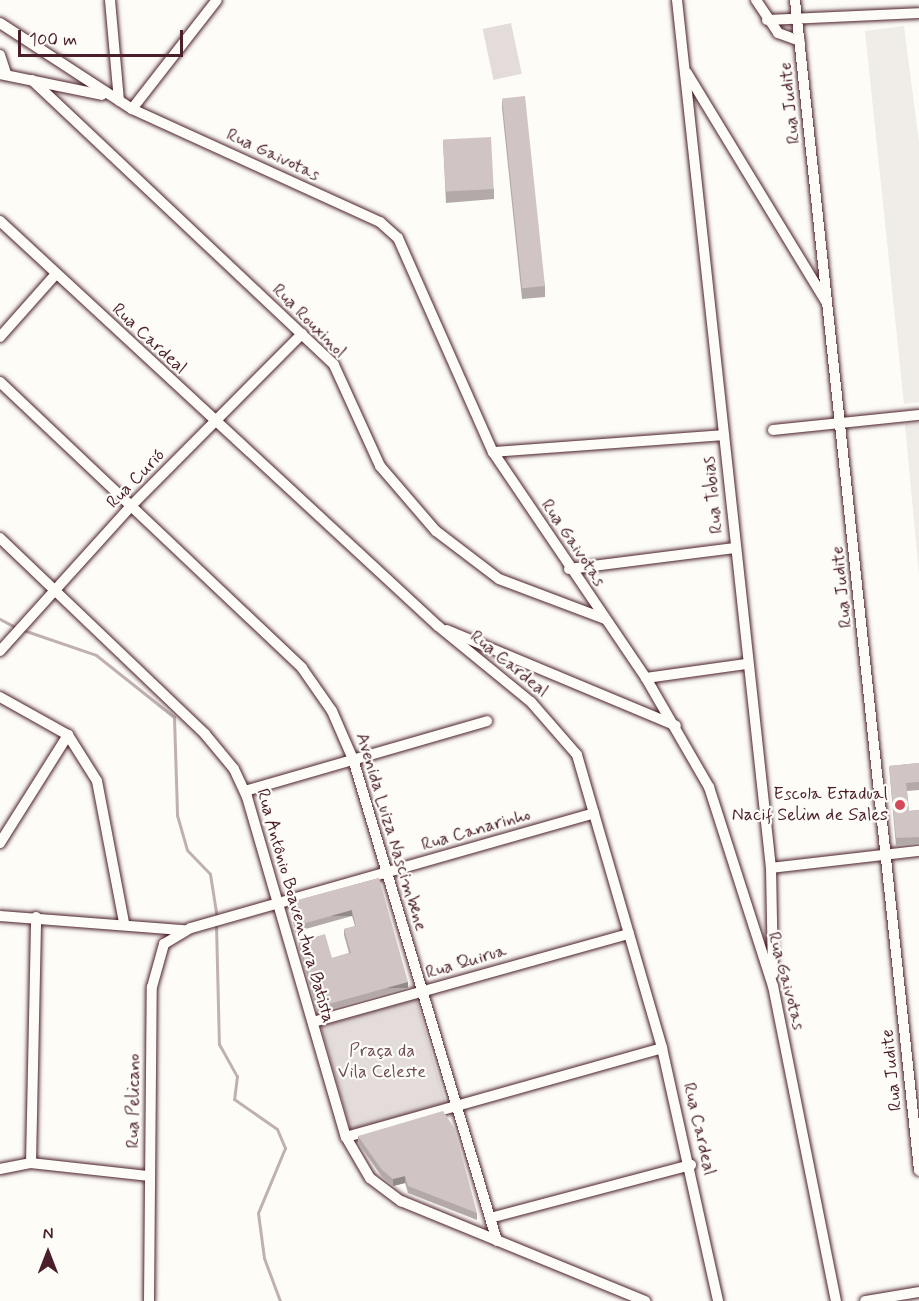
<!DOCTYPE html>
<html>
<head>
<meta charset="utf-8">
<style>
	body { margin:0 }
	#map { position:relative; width:919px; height:1301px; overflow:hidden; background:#fdfcf7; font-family:Mynerve,sans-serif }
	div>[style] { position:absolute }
	.built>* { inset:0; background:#f0ece8 }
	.green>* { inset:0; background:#e3dcda; transform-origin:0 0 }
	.stream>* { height:3px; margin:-1.5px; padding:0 1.5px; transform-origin:1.5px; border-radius:1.5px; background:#c0b1b1 }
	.roads { filter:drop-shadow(0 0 2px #4a1f2b) drop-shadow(0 0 2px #4a1f2b) }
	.minor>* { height:10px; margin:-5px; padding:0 5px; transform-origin:5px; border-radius:5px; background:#fdfcf7 }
	.wall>* { inset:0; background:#b3a9a9 }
	.shaded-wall>* { inset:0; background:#928a89; transform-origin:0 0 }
	.building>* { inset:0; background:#d0c5c4; transform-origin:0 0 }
	.dots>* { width:16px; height:16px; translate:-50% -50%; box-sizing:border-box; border:3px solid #fdfcf7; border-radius:50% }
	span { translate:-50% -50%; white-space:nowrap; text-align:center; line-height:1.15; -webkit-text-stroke:4.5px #fdfcf7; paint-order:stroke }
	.street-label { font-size:18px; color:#4a1f2b }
	.poi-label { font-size:18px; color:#4a1f2b }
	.right { translate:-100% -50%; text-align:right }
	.park-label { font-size:18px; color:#704e57 }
	.north { position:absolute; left:18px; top:1223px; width:60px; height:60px; -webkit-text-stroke:4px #fdfcf7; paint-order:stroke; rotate:0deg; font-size:16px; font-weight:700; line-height:24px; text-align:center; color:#4a1f2b }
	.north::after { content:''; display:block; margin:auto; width:21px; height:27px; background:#4a1f2b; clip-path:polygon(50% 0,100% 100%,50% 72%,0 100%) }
	.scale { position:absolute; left:18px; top:30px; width:165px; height:27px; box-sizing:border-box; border:3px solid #4a1f2b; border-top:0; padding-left:8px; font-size:18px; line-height:21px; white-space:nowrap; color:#4a1f2b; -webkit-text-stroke:4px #fdfcf7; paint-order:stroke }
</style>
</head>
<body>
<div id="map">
	<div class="built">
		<div style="clip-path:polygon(904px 26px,919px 143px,919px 402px,904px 404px,865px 31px)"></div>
		<div style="clip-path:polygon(919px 423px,919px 575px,905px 424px)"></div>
	</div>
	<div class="green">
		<div style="left:511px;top:23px;width:52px;height:29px;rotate:78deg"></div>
		<div style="left:416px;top:999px;width:108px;height:99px;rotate:74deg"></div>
	</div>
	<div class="stream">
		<div style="left:0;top:619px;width:19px;rotate:28deg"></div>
		<div style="left:23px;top:630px;width:77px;rotate:18.9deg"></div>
		<div style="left:96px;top:655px;width:100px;rotate:38.5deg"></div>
		<div style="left:174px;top:717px;width:98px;rotate:88.2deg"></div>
		<div style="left:177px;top:815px;width:36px;rotate:74deg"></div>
		<div style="left:187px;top:850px;width:33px;rotate:46deg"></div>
		<div style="left:210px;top:874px;width:45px;rotate:81deg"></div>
		<div style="left:216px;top:924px;width:120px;rotate:88.6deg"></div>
		<div style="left:219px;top:1044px;width:37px;rotate:61deg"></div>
		<div style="left:237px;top:1076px;width:23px;rotate:97deg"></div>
		<div style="left:234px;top:1099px;width:52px;rotate:34.9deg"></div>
		<div style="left:277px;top:1129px;width:21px;rotate:67deg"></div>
		<div style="left:285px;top:1148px;width:70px;rotate:112.6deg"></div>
		<div style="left:258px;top:1213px;width:45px;rotate:82.4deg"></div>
		<div style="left:264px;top:1258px;width:46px;rotate:69.6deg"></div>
	</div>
	<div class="roads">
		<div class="minor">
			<div style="left:110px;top:0;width:101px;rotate:84.9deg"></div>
			<div style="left:677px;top:0;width:873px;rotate:83.82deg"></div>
			<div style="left:771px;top:868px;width:106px;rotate:88.9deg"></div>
			<div style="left:756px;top:0;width:40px;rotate:56deg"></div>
			<div style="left:778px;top:33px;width:23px;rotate:20deg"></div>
			<div style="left:795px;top:0;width:1177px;rotate:83.95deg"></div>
			<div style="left:767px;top:20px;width:152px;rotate:-2.6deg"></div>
			<div style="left:0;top:23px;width:158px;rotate:33.1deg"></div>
			<div style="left:132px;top:109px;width:273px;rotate:24.5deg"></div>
			<div style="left:380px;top:222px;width:24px;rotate:42deg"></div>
			<div style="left:398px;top:238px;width:234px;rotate:66.1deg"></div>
			<div style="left:493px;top:452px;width:273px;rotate:55.9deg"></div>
			<div style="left:646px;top:678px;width:126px;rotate:60deg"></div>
			<div style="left:709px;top:787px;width:209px;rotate:72.2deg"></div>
			<div style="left:773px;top:986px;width:321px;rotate:78.7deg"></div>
			<div style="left:0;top:55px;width:20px;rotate:72deg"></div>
			<div style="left:687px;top:73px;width:269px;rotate:58.7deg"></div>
			<div style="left:0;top:74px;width:104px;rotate:11.6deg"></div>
			<div style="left:32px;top:80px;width:415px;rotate:43.3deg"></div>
			<div style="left:334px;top:365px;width:111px;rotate:65.5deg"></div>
			<div style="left:380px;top:466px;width:86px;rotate:49.3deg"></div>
			<div style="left:436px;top:531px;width:79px;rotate:37.3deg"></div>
			<div style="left:499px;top:579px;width:113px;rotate:20.7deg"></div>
			<div style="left:132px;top:109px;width:138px;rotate:-52.1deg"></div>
			<div style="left:0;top:221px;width:597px;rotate:42.76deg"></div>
			<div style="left:438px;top:626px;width:120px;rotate:39.3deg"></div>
			<div style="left:531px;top:702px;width:70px;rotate:49deg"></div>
			<div style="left:577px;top:755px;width:305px;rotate:73.8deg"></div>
			<div style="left:662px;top:1048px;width:259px;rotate:77.5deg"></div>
			<div style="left:0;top:337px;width:84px;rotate:-48.4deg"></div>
			<div style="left:0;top:382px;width:416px;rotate:43.4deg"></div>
			<div style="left:302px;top:668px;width:52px;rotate:55.1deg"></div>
			<div style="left:332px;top:711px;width:52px;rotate:66.4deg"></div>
			<div style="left:353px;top:759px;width:503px;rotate:73.37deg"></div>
			<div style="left:773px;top:430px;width:147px;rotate:-5.9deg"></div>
			<div style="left:493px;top:452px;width:231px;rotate:-4.2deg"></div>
			<div style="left:0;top:538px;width:284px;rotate:43.7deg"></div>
			<div style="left:205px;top:734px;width:45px;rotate:50.4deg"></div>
			<div style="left:234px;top:769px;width:31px;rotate:65deg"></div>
			<div style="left:247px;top:797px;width:354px;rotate:73.8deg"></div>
			<div style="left:346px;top:1137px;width:48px;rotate:59.7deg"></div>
			<div style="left:370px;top:1178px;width:39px;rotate:37deg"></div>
			<div style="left:401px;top:1201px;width:264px;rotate:22.3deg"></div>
			<div style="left:569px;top:569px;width:167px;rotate:-7.2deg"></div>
			<div style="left:447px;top:630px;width:248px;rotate:22.7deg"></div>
			<div style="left:0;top:651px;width:198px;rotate:-47.9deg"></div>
			<div style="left:133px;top:504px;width:240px;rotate:-45.2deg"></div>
			<div style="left:646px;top:678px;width:101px;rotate:-8deg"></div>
			<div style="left:0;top:697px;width:78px;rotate:29.2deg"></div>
			<div style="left:68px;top:735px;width:54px;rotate:57.8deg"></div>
			<div style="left:97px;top:781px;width:145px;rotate:79.2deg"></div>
			<div style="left:245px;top:791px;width:252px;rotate:-16.1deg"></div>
			<div style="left:0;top:843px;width:128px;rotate:-57.8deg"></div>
			<div style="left:771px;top:868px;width:149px;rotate:-6.6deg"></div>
			<div style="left:0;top:916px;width:185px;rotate:4.4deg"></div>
			<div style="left:313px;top:1022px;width:328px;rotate:-15.6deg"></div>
			<div style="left:346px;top:1137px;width:328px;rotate:-15.7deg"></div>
			<div style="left:31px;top:1163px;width:246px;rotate:-88.8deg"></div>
			<div style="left:0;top:1169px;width:32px;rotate:-11deg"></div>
			<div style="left:31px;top:1163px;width:119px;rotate:6.3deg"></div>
			<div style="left:490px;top:1218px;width:208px;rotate:-14.8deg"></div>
			<div style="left:149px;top:1301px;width:314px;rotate:-89.5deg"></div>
			<div style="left:152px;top:987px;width:45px;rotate:-74.4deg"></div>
			<div style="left:164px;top:944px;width:31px;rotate:-31deg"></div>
			<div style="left:191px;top:928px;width:419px;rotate:-15.9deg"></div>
			<div style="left:865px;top:1301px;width:55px;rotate:-9.5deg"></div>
		</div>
	</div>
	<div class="wall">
		<div style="clip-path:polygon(502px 98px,545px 286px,545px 297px,522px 299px,502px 108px)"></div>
		<div style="clip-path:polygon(443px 141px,494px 189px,494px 199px,446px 203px)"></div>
		<div style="clip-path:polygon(919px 763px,919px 790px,907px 791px,909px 811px,919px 810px,919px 844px,896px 846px,889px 766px)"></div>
		<div style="clip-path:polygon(379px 878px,408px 988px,318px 1013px,299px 948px,299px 942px,332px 958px,349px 953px,344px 935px,344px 929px,355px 926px,352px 916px,295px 932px,291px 908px,291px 902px)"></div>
		<div style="clip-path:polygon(358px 1136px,477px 1213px,477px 1220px,408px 1193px,405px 1183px,393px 1186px,382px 1177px,358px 1143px)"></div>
	</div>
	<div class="shaded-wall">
		<div style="left:352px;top:910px;width:6px;height:59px;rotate:90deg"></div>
		<div style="left:408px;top:982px;width:6px;height:93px;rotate:90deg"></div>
		<div style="clip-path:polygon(405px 1176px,405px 1183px,393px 1186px,393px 1179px)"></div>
	</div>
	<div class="building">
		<div style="left:525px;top:96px;width:191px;height:23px;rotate:84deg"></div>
		<div style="left:491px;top:137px;width:52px;height:48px;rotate:87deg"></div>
		<div style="clip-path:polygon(919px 763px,919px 782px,906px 783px,909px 811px,919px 810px,919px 837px,896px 838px,889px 766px)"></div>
		<div style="clip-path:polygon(379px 878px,408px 982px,318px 1007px,299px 942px,325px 934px,332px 958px,351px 953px,344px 929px,356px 926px,352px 910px,295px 926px,291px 902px)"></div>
		<div style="clip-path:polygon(443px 1111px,455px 1129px,477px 1213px,408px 1186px,405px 1176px,393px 1179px,382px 1170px,358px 1136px)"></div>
	</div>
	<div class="dots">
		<div style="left:900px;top:805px;background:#d1495b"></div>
	</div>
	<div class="street-label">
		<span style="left:790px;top:103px;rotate:-96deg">Rua Judite</span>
		<span style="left:273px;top:155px;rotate:25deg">Rua Gaivotas</span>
		<span style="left:309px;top:321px;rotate:45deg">Rua Rouxinol</span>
		<span style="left:149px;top:339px;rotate:43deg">Rua Cardeal</span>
		<span style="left:136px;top:479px;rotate:-46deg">Rua Curió</span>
		<span style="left:713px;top:495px;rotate:-96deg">Rua Tobias</span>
		<span style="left:573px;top:543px;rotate:56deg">Rua Gaivotas</span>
		<span style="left:842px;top:587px;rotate:-96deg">Rua Judite</span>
		<span style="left:509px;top:664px;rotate:39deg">Rua Cardeal</span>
		<span style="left:476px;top:830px;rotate:-16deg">Rua Canarinho</span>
		<span style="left:391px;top:832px;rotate:73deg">Avenida Luiza Nascimbene</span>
		<span style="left:295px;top:906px;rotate:74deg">Rua Antônio Boaventura Batista</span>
		<span style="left:466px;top:962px;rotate:-16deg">Rua Quirua</span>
		<span style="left:786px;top:981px;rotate:75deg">Rua Gaivotas</span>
		<span style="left:892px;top:1070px;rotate:-96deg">Rua Judite</span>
		<span style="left:134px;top:1101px;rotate:-89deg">Rua Pelicano</span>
		<span style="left:699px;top:1129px;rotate:77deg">Rua Cardeal</span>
	</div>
	<div class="poi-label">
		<span class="right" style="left:888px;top:805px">Escola Estadual<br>Nacif Selim de Sales</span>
	</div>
	<div class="park-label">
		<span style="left:382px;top:1062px">Praça da<br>Vila Celeste</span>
	</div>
	<div class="north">N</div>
	<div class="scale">100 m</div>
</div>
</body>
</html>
